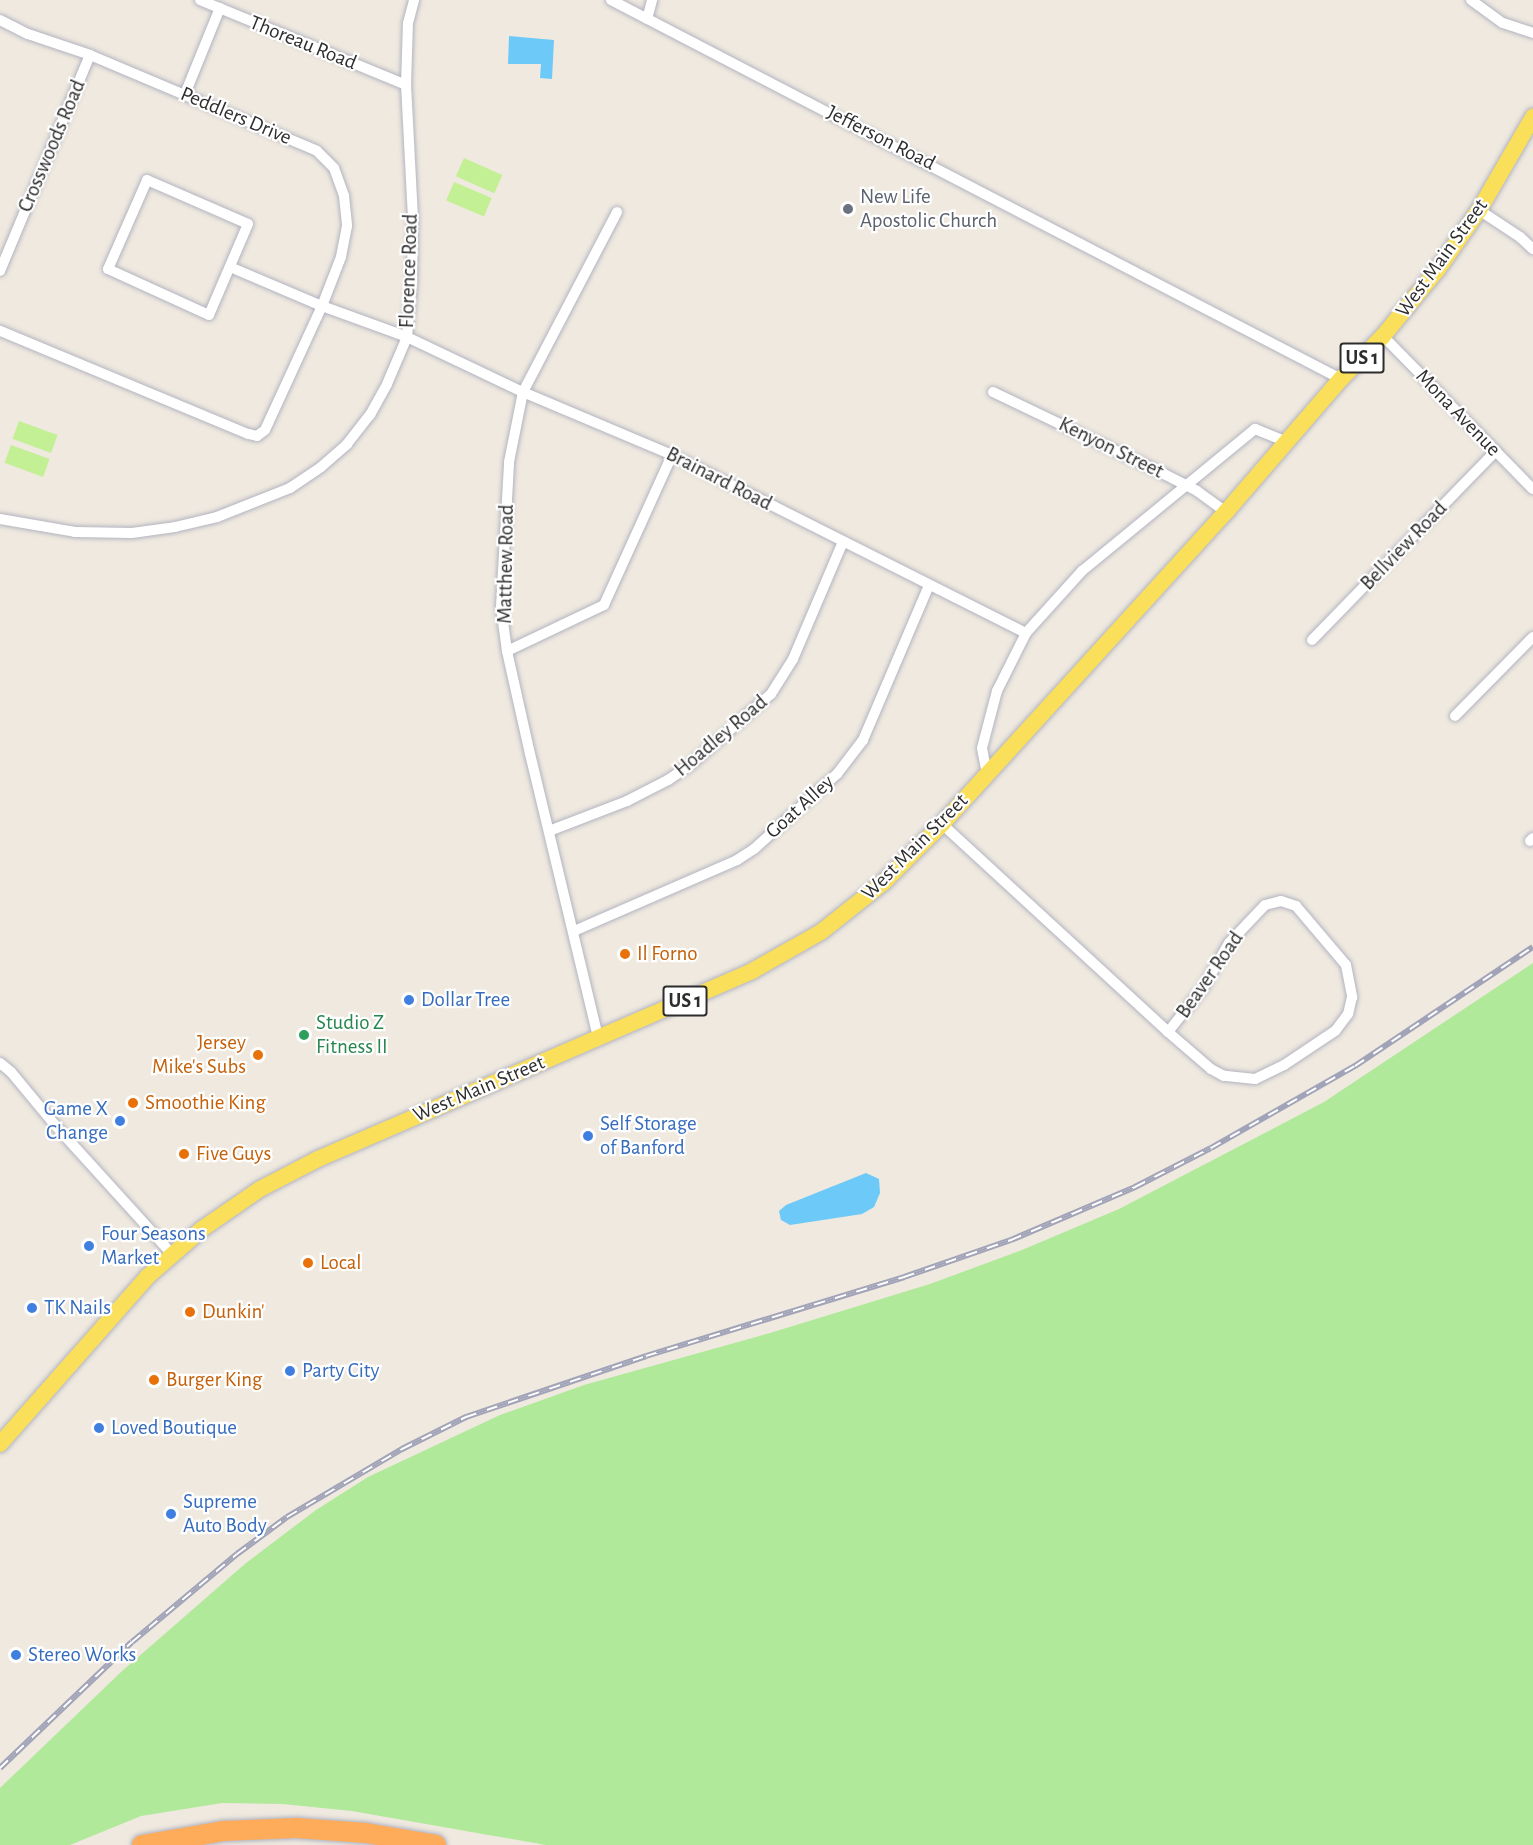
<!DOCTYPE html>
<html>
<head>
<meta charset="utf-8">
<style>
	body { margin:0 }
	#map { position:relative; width:1533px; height:1845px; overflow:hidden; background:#efe9df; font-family:"Alegreya Sans",sans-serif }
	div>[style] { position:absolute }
	.green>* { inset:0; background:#afe999 }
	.pitch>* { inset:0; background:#c3f094; transform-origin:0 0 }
	.water>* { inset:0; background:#6dc9f7 }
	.roads { filter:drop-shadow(0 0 2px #b3b4c1) drop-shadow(0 0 2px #b3b4c1) }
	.minor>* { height:10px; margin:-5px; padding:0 5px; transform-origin:5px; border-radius:5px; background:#fff }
	.primary>* { height:16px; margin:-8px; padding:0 8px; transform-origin:8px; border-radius:8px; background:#fadf5a }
	.motorway>* { height:20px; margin:-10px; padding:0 10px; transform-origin:10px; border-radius:10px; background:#ffac5a }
	.rail>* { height:6px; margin-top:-3px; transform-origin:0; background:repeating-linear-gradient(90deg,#fff 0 11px,#a1a3b8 0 22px); box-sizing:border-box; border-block:2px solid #a1a3b8 }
	.dots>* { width:16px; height:16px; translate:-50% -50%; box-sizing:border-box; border:3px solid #fff; border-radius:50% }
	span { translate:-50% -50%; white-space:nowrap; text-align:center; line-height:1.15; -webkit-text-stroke:4.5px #fff; paint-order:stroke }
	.shield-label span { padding:2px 4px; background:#fff; border:2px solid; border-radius:4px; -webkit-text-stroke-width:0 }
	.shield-label { font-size:20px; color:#2d2d2d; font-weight:700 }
	.street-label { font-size:21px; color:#2d2d2d }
	.worship-label { font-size:21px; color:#5b616d }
	.left { translate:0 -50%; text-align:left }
	.food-label { font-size:21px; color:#c56008 }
	.right { translate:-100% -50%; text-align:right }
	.shop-label { font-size:21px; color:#366cbe }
	.leisure-label { font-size:21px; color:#27864d }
</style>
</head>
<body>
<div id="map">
	<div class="green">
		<div style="clip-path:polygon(1533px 963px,1533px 1845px,546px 1845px,352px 1811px,283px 1804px,222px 1803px,141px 1816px,70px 1845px,0 1845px,0 1788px,121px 1672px,246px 1563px,316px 1510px,368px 1477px,500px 1415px,584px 1385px,770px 1333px,930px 1284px,1022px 1250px,1119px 1209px,1324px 1102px)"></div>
	</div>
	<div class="pitch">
		<div style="left:464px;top:158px;width:42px;height:20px;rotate:24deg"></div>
		<div style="left:454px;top:182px;width:41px;height:20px;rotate:23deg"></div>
		<div style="left:19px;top:421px;width:41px;height:19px;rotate:20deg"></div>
		<div style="left:11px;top:445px;width:41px;height:19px;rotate:20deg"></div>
	</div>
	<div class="water">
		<div style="clip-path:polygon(509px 36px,554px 40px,552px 79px,540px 78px,541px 64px,508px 64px)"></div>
		<div style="clip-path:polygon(866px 1173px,879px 1179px,880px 1193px,874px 1207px,862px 1214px,790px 1225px,781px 1220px,779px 1211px,786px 1205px)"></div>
	</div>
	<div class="roads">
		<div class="minor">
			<div style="left:200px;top:0;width:223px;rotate:22.4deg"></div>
			<div style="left:611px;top:0;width:823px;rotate:27.44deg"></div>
			<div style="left:1471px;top:0;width:39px;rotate:36deg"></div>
			<div style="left:1503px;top:23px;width:32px;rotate:18deg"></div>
			<div style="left:647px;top:19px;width:20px;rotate:-75deg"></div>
			<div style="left:0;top:20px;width:31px;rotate:27deg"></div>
			<div style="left:28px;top:34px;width:65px;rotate:18.7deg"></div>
			<div style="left:90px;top:55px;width:246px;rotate:22.9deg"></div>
			<div style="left:317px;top:151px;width:24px;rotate:45deg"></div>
			<div style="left:334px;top:168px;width:30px;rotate:70deg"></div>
			<div style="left:344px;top:196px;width:30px;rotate:84deg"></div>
			<div style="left:347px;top:226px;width:32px;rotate:101deg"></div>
			<div style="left:341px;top:257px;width:53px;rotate:111.2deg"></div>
			<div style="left:322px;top:306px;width:136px;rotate:114.7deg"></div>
			<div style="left:265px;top:430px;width:10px;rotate:143deg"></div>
			<div style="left:257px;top:436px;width:9px;rotate:-167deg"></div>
			<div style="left:248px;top:434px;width:269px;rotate:-157.4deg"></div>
			<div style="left:185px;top:94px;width:93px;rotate:-67.9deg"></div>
			<div style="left:147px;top:180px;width:110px;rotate:23.5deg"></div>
			<div style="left:248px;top:224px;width:99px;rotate:113.2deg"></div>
			<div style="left:209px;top:315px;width:111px;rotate:-155.5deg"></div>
			<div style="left:108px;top:269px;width:97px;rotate:-66.3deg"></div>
			<div style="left:1479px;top:210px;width:49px;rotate:33.4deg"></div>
			<div style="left:1520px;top:237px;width:18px;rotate:43deg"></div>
			<div style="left:230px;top:267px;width:100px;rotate:23deg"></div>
			<div style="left:322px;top:306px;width:90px;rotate:20deg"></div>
			<div style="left:407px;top:337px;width:128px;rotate:25.4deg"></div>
			<div style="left:523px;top:392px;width:162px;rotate:22.9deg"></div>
			<div style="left:672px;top:455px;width:396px;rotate:26.7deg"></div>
			<div style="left:0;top:271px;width:234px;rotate:-67.4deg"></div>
			<div style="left:1383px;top:336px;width:214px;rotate:45.6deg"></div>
			<div style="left:993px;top:392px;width:190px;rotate:25.6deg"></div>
			<div style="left:1164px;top:474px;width:37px;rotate:27deg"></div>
			<div style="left:1197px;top:491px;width:36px;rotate:36deg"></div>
			<div style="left:0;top:519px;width:76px;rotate:9.8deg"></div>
			<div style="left:75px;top:532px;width:57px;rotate:1deg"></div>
			<div style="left:132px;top:533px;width:43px;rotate:-7.9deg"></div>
			<div style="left:175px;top:527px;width:43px;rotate:-13.4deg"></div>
			<div style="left:217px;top:517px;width:79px;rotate:-21.7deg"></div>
			<div style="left:290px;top:488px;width:37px;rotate:-34deg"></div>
			<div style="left:321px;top:467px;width:35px;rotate:-41deg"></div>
			<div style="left:347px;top:444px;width:37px;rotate:-52deg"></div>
			<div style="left:370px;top:415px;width:35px;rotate:-61deg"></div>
			<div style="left:387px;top:384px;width:51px;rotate:-66.9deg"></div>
			<div style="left:407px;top:337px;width:55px;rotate:-84.8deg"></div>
			<div style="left:412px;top:282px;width:64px;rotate:-89.1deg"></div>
			<div style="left:413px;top:218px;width:133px;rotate:-93deg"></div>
			<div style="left:406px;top:85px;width:62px;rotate:-88.2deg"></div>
			<div style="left:408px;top:23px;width:24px;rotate:-75deg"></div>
			<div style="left:1312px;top:640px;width:264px;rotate:-45.8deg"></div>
			<div style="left:507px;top:651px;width:107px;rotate:-25.4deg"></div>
			<div style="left:604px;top:605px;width:165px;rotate:-65.6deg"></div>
			<div style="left:1455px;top:716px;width:111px;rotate:-45.4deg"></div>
			<div style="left:987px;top:774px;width:26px;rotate:-101deg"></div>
			<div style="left:982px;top:748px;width:59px;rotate:-75.3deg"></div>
			<div style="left:997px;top:691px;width:65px;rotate:-63.4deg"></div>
			<div style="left:1026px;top:633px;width:84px;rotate:-47.9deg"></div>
			<div style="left:1082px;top:571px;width:224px;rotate:-39.4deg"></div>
			<div style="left:1255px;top:429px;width:35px;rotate:22deg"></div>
			<div style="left:942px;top:824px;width:307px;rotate:42.6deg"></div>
			<div style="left:1168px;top:1032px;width:56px;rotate:-51.5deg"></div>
			<div style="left:1203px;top:988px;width:52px;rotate:-60deg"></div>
			<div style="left:1229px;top:943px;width:52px;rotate:-46.5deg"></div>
			<div style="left:1265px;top:905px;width:16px;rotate:-14deg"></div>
			<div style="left:1281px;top:901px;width:16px;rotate:18deg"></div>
			<div style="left:1296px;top:906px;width:77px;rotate:49.7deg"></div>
			<div style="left:1346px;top:965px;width:33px;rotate:79deg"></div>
			<div style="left:1352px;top:997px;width:17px;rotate:103deg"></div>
			<div style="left:1348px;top:1014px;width:21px;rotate:127deg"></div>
			<div style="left:1335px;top:1031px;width:61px;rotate:146.3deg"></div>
			<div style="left:1284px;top:1065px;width:32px;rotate:154deg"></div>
			<div style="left:1255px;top:1079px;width:31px;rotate:-174deg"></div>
			<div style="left:1224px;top:1076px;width:15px;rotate:-152deg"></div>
			<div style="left:1211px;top:1069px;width:57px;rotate:-139.3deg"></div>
			<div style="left:549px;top:831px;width:84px;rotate:-21deg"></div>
			<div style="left:627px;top:801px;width:46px;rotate:-27.1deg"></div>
			<div style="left:668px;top:780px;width:25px;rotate:-34deg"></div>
			<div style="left:689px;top:766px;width:109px;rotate:-41.3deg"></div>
			<div style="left:771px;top:694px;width:41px;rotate:-57.8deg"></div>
			<div style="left:793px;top:659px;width:127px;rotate:-66.9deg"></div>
			<div style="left:1530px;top:841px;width:4px;rotate:-45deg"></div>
			<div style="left:574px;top:931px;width:178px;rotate:-23.5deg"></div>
			<div style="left:737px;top:860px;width:20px;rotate:-33deg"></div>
			<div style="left:754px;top:849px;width:112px;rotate:-42.1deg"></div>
			<div style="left:837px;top:774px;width:43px;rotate:-52.6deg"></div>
			<div style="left:863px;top:740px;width:168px;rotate:-66.9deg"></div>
			<div style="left:598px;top:1037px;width:291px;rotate:-103.5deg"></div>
			<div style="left:530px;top:754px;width:106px;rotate:-102.6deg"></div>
			<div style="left:507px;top:651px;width:44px;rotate:-97.8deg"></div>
			<div style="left:501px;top:607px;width:145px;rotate:-86.8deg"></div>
			<div style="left:509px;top:462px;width:71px;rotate:-78.7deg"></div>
			<div style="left:523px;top:392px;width:203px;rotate:-62.4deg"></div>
			<div style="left:0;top:1063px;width:14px;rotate:39deg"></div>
			<div style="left:11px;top:1072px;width:69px;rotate:50.3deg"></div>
			<div style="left:55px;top:1125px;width:174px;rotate:47.8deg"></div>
		</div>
		<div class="primary">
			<div style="left:0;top:1444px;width:222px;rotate:-48.6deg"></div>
			<div style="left:147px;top:1277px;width:73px;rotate:-41.1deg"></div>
			<div style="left:202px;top:1229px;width:70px;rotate:-34.6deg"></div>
			<div style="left:260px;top:1189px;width:65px;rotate:-27.3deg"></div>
			<div style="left:318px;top:1159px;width:473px;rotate:-23.4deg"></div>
			<div style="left:752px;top:971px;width:79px;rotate:-29.5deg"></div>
			<div style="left:821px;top:932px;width:80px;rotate:-38.4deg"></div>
			<div style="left:884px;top:882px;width:82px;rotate:-45deg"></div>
			<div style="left:942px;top:824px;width:422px;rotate:-47.7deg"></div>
			<div style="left:1226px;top:512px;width:176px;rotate:-49.2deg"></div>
			<div style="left:1341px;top:379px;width:60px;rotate:-45.7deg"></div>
			<div style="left:1383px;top:336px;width:87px;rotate:-50.6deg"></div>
			<div style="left:1438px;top:269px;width:72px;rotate:-55.2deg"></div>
			<div style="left:1479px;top:210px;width:108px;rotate:-59.9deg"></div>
		</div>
		<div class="motorway">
			<div style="left:142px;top:1845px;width:82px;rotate:-9.8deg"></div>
			<div style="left:223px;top:1831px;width:73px;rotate:-2.4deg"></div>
			<div style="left:296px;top:1828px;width:70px;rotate:4.1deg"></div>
			<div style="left:366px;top:1833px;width:71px;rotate:9.7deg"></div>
		</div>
	</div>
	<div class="rail">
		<div style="left:0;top:1768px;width:182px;rotate:-43.7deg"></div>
		<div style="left:132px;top:1642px;width:137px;rotate:-40deg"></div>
		<div style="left:237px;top:1554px;width:62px;rotate:-36.5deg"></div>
		<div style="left:287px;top:1517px;width:134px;rotate:-30.6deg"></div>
		<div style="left:402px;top:1449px;width:72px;rotate:-26.6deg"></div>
		<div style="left:466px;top:1417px;width:190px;rotate:-18.7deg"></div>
		<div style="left:646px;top:1356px;width:270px;rotate:-17deg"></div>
		<div style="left:904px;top:1277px;width:113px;rotate:-19.1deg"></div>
		<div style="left:1011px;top:1240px;width:135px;rotate:-23.1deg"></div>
		<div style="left:1135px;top:1187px;width:85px;rotate:-27.2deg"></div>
		<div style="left:1211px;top:1148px;width:166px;rotate:-29.7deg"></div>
		<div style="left:1355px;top:1066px;width:214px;rotate:-33.8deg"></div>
	</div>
	<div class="dots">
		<div style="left:848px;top:209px;background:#6b7280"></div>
		<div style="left:625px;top:954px;background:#e8710a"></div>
		<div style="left:409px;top:1000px;background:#3f7fe0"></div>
		<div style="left:304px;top:1035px;background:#2e9e5b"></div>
		<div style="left:258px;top:1055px;background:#e8710a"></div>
		<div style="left:133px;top:1103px;background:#e8710a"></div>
		<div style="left:120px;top:1121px;background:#3f7fe0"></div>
		<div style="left:588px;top:1136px;background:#3f7fe0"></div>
		<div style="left:184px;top:1154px;background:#e8710a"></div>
		<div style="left:89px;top:1246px;background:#3f7fe0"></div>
		<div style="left:308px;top:1263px;background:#e8710a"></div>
		<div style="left:32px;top:1308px;background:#3f7fe0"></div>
		<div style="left:190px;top:1312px;background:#e8710a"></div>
		<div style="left:290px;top:1371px;background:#3f7fe0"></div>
		<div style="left:154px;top:1380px;background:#e8710a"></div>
		<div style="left:99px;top:1428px;background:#3f7fe0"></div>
		<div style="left:171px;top:1514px;background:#3f7fe0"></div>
		<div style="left:16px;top:1655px;background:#3f7fe0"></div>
	</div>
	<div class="shield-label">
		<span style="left:1362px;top:358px">US 1</span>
		<span style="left:685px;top:1001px">US 1</span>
	</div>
	<div class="street-label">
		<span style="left:303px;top:43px;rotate:22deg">Thoreau Road</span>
		<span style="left:236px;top:116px;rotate:23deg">Peddlers Drive</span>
		<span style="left:881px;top:138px;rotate:27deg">Jefferson Road</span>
		<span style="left:52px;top:146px;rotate:-67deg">Crosswoods Road</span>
		<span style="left:1442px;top:258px;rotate:-54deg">West Main Street</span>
		<span style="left:409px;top:271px;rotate:-88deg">Florence Road</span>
		<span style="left:1458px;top:413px;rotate:46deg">Mona Avenue</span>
		<span style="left:1111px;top:448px;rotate:26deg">Kenyon Street</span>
		<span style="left:719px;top:479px;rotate:27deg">Brainard Road</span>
		<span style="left:1404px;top:546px;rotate:-46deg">Bellview Road</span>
		<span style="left:506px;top:564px;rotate:-89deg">Matthew Road</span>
		<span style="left:721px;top:736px;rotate:-40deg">Hoadley Road</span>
		<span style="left:800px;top:807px;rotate:-42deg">Goat Alley</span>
		<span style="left:915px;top:847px;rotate:-45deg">West Main Street</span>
		<span style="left:1210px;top:975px;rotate:-55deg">Beaver Road</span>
		<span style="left:479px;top:1089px;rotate:-23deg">West Main Street</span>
	</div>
	<div class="worship-label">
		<span class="left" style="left:860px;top:209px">New Life<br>Apostolic Church</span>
	</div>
	<div class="food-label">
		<span class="left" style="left:637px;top:954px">Il Forno</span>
		<span class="right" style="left:246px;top:1055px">Jersey<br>Mike's Subs</span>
		<span class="left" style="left:145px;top:1103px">Smoothie King</span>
		<span class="left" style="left:196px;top:1154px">Five Guys</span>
		<span class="left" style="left:320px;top:1263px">Local</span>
		<span class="left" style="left:202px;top:1312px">Dunkin'</span>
		<span class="left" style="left:166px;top:1380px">Burger King</span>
	</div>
	<div class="shop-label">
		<span class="left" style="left:421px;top:1000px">Dollar Tree</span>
		<span class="right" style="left:108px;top:1121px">Game X<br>Change</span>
		<span class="left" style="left:600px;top:1136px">Self Storage<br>of Banford</span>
		<span class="left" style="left:101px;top:1246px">Four Seasons<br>Market</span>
		<span class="left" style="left:44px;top:1308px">TK Nails</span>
		<span class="left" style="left:302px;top:1371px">Party City</span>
		<span class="left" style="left:111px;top:1428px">Loved Boutique</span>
		<span class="left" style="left:183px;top:1514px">Supreme<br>Auto Body</span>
		<span class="left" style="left:28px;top:1655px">Stereo Works</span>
	</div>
	<div class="leisure-label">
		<span class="left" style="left:316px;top:1035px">Studio Z<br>Fitness II</span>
	</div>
</div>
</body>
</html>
